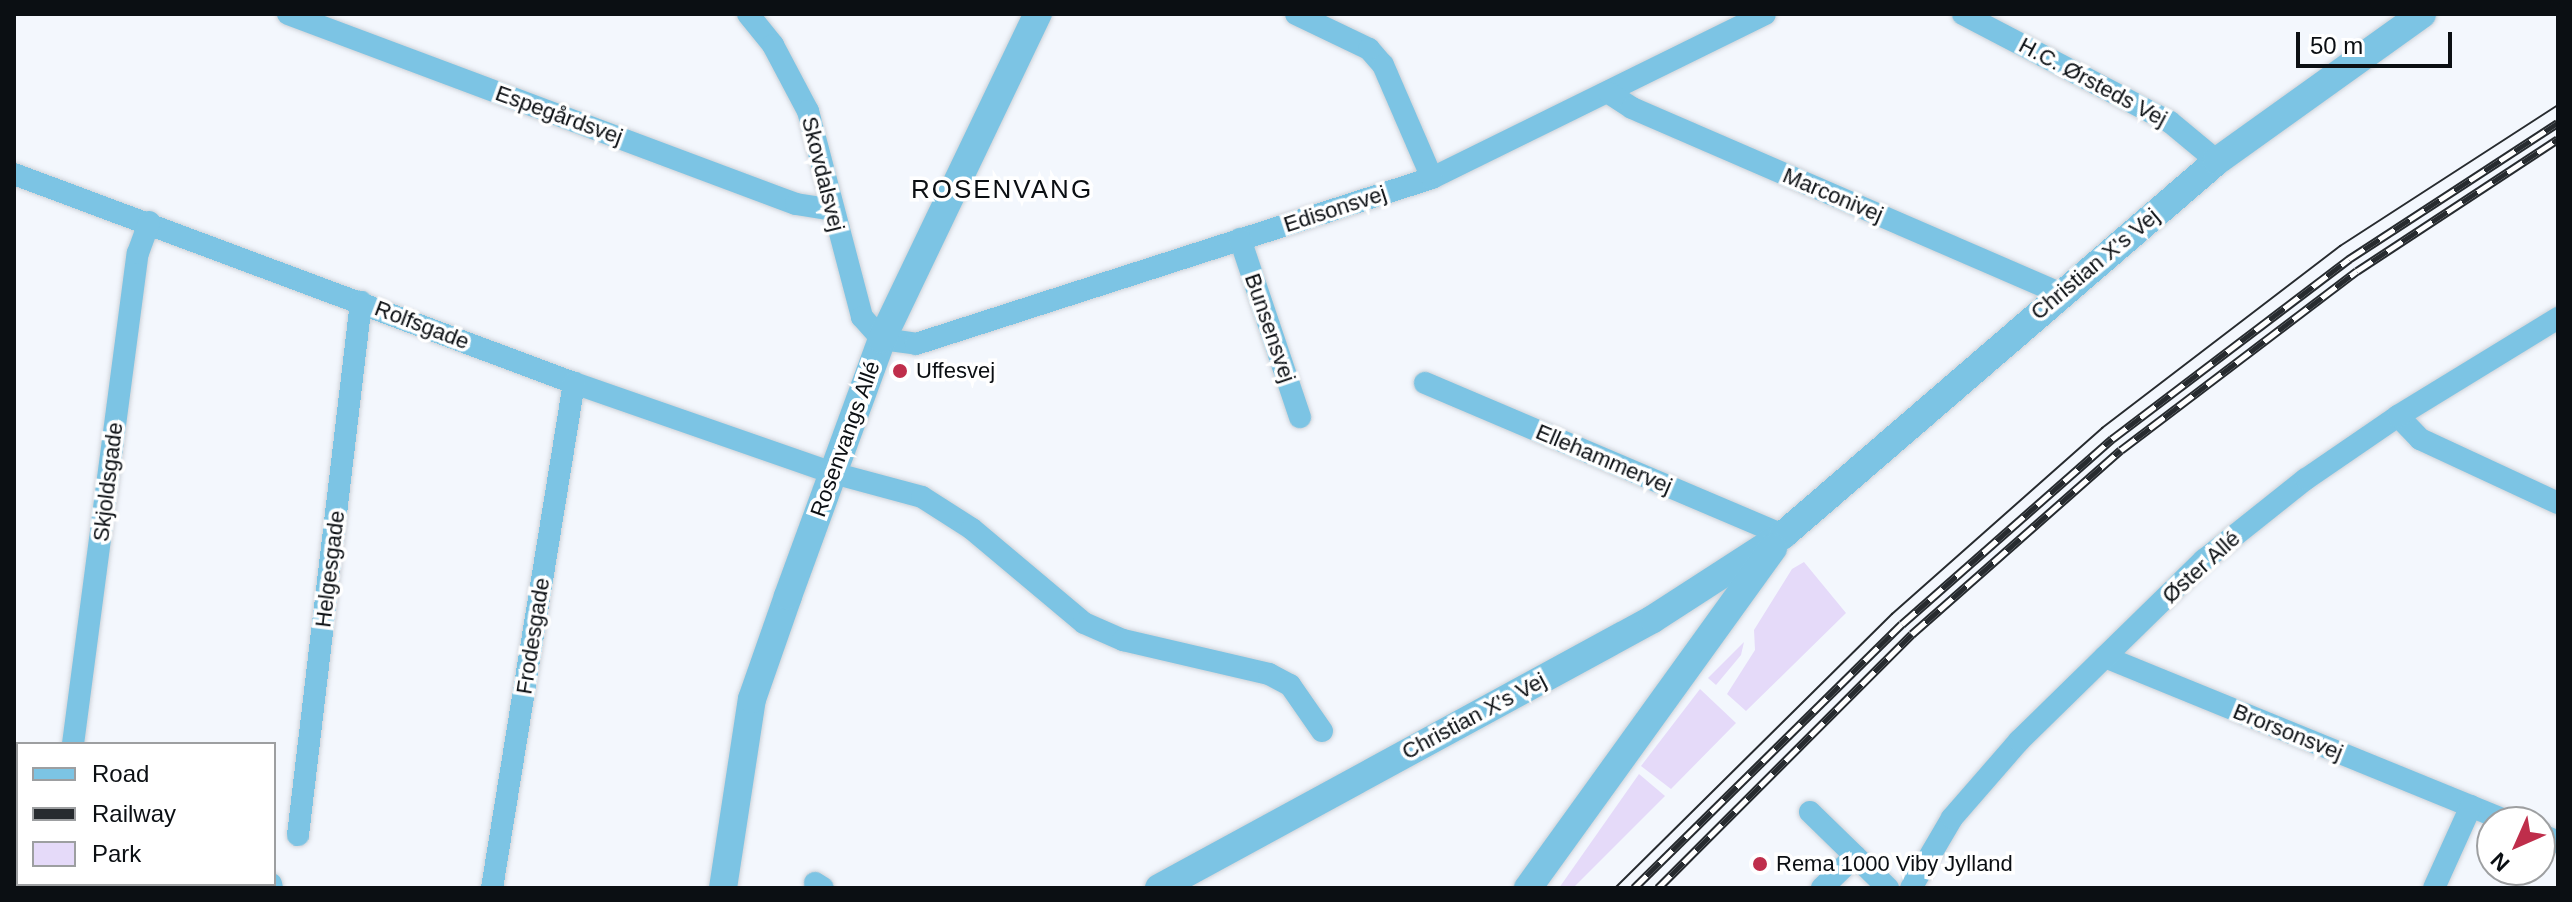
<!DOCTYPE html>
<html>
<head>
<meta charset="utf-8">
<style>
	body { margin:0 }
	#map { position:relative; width:2572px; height:902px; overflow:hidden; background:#f3f7fd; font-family:Helvetica,sans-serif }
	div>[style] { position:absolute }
	.green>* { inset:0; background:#e5daf9 }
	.roads { filter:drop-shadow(0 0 2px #ced2d8) drop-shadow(0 0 2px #ced2d8) }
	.minor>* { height:22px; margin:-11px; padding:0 11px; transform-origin:11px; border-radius:11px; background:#7cc4e4 }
	.tertiary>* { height:28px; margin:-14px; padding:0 14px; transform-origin:14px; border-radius:14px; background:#7cc4e4 }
	.tram>* { height:2px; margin:-1px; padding:0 1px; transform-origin:1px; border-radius:1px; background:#272b2f }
	.rail>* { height:9px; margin-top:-4.5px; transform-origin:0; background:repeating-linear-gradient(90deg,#fff 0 18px,#272b2f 0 36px); box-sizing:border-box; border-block:2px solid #272b2f }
	.dots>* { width:22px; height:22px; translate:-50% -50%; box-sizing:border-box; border:4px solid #fff; border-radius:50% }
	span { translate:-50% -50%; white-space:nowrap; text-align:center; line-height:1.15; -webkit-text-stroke:7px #fff; paint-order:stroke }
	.street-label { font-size:22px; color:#0b0f13 }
	.poi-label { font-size:22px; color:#0b0f13 }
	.left { translate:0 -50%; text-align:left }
	.quarter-label { font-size:26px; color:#0b0f13; letter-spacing:2px }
	.frame { position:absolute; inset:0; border:16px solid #0b0f13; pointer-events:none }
	.legend { position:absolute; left:16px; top:742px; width:260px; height:144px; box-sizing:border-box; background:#fff; border:2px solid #9d9fa1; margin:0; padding:10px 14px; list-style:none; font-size:24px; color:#0b0f13 }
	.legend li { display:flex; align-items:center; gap:16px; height:40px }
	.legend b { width:40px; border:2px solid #9d9fa1 }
	.north { position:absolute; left:2476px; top:806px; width:80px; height:80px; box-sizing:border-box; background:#fff; border:2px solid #9d9fa1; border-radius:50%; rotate:225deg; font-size:22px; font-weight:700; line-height:32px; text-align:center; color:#0b0f13 }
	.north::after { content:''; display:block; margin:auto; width:28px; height:36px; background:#bf2e4b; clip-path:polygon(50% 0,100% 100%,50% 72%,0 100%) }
	.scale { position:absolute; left:2296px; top:32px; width:156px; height:36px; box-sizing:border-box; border:4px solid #0b0f13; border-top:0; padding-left:10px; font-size:24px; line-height:28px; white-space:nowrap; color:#0b0f13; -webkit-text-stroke:6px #fff; paint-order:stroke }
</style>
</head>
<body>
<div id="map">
	<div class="green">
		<div style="clip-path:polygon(1804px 562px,1846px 613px,1746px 711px,1727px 694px,1755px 650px,1754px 630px,1792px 569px)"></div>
		<div style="clip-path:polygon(1744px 642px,1741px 655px,1716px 685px,1708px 678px)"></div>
		<div style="clip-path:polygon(1700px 689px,1736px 723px,1671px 789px,1641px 766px)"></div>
		<div style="clip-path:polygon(1639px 774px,1665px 796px,1573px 888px,1559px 888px)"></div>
	</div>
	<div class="roads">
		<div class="minor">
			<div style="left:288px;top:14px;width:542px;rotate:20.51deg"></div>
			<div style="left:796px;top:204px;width:36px;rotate:9deg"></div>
			<div style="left:748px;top:14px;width:40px;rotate:51deg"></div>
			<div style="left:773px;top:45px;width:75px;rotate:62.1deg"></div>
			<div style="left:808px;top:111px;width:213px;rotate:75.3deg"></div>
			<div style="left:862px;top:317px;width:30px;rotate:48deg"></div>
			<div style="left:882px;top:339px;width:34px;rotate:8deg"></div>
			<div style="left:916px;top:344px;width:542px;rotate:-17.83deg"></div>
			<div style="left:1432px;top:178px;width:371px;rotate:-26.2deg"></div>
			<div style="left:1296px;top:14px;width:81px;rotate:25.6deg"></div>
			<div style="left:1369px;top:49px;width:21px;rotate:49deg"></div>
			<div style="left:1383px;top:65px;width:123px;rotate:66.6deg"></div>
			<div style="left:1963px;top:14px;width:233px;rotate:27.6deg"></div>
			<div style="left:2170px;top:122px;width:61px;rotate:39.7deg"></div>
			<div style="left:1609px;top:93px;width:27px;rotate:33deg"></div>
			<div style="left:1632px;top:108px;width:465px;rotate:23.4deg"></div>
			<div style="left:14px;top:174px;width:598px;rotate:20.47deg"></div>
			<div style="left:574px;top:383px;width:274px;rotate:19.2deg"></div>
			<div style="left:833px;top:473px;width:92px;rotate:15.1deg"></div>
			<div style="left:922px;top:497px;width:59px;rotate:32.6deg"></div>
			<div style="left:972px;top:529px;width:146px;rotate:40deg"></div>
			<div style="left:1084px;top:623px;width:43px;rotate:23.6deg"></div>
			<div style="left:1123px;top:640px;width:150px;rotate:13.1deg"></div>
			<div style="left:1269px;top:674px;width:24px;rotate:28deg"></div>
			<div style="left:1290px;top:685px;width:56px;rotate:55.2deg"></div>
			<div style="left:1240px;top:239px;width:188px;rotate:71.4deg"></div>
			<div style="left:1425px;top:383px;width:389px;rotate:23deg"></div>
			<div style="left:2398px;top:416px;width:32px;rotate:46deg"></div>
			<div style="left:2420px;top:439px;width:152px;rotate:24.9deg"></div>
			<div style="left:2105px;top:657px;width:437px;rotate:22.2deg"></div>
			<div style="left:73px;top:744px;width:495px;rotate:-82.5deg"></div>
			<div style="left:138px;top:253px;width:33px;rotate:-70deg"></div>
			<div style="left:1810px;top:812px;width:109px;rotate:44.3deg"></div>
			<div style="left:14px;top:825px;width:4px"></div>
			<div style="left:2540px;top:834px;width:20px;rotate:24deg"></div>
			<div style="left:298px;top:835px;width:537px;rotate:-83.26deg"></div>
			<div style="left:815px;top:883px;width:9px;rotate:32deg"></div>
			<div style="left:271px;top:884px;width:4px;rotate:76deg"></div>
			<div style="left:54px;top:888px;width:4px;rotate:-76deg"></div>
			<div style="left:492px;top:888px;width:512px;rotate:-80.78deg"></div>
			<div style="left:1822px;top:888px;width:46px;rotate:-44.1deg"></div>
			<div style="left:1911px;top:888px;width:81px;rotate:-59.6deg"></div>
			<div style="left:1952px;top:818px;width:102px;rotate:-49deg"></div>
			<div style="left:2019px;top:741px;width:259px;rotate:-44.4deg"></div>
			<div style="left:2204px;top:560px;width:130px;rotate:-38.5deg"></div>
			<div style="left:2306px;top:479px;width:112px;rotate:-34.4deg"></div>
			<div style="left:2398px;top:416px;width:188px;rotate:-31.5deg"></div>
			<div style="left:2434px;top:888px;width:90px;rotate:-65.7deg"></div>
		</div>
		<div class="tertiary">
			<div style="left:723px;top:888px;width:191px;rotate:-81.3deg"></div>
			<div style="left:752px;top:699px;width:109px;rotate:-70.7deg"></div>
			<div style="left:788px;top:596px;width:274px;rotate:-69.9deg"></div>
			<div style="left:882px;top:339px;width:361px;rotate:-64.4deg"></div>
			<div style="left:1159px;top:888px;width:562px;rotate:-28.57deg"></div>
			<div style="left:1653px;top:619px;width:155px;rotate:-32.9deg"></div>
			<div style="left:1783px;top:535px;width:573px;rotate:-40.75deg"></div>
			<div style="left:2217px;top:161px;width:252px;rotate:-35.6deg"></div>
			<div style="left:1528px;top:888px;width:419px;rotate:-54.2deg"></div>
		</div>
	</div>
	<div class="tram">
		<div style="left:1615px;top:888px;width:390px;rotate:-44.7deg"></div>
		<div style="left:1892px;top:614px;width:281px;rotate:-41.5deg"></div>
		<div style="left:2102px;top:428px;width:300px;rotate:-37.4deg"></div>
		<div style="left:2340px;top:246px;width:260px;rotate:-32.9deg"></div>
	</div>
	<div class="rail">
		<div style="left:1634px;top:888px;width:376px;rotate:-44.6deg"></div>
		<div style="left:1902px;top:624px;width:280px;rotate:-41.4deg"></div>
		<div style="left:2112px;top:439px;width:298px;rotate:-37.2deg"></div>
		<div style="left:2349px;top:259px;width:249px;rotate:-33.1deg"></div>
		<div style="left:1658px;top:888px;width:359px;rotate:-45deg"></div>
		<div style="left:1912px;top:634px;width:278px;rotate:-41.4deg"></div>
		<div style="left:2121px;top:450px;width:296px;rotate:-37.2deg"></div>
		<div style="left:2357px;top:271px;width:240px;rotate:-33.3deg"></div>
	</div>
	<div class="dots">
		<div style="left:900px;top:371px;background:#bf2e4b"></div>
		<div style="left:1760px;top:864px;background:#bf2e4b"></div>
	</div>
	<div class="street-label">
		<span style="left:2093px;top:82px;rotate:28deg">H.C. Ørsteds Vej</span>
		<span style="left:559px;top:115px;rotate:20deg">Espegårdsvej</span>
		<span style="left:823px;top:174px;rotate:76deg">Skovdalsvej</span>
		<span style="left:1833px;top:195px;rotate:23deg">Marconivej</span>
		<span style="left:1335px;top:209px;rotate:-18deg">Edisonsvej</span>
		<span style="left:2095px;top:264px;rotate:-40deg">Christian X's Vej</span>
		<span style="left:422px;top:325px;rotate:21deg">Rolfsgade</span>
		<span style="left:1270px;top:328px;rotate:71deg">Bunsensvej</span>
		<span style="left:845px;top:439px;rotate:-70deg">Rosenvangs Allé</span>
		<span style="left:1604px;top:459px;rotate:23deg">Ellehammervej</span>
		<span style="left:108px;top:482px;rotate:-83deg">Skjoldsgade</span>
		<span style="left:2201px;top:567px;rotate:-42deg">Øster Allé</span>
		<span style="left:330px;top:569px;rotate:-83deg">Helgesgade</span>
		<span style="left:533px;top:636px;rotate:-81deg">Frodesgade</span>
		<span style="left:1474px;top:716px;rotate:-28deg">Christian X's Vej</span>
		<span style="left:2288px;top:732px;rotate:22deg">Brorsonsvej</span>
	</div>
	<div class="poi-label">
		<span class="left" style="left:916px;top:371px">Uffesvej</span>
		<span class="left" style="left:1776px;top:864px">Rema 1000 Viby Jylland</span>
	</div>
	<div class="quarter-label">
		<span style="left:1002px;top:190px">ROSENVANG</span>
	</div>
	<div class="frame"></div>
	<ul class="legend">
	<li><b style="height:10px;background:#7cc4e4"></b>Road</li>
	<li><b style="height:10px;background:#272b2f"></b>Railway</li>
	<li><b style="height:22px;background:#e5daf9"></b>Park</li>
	</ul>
	<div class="north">N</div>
	<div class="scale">50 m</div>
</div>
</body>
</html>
